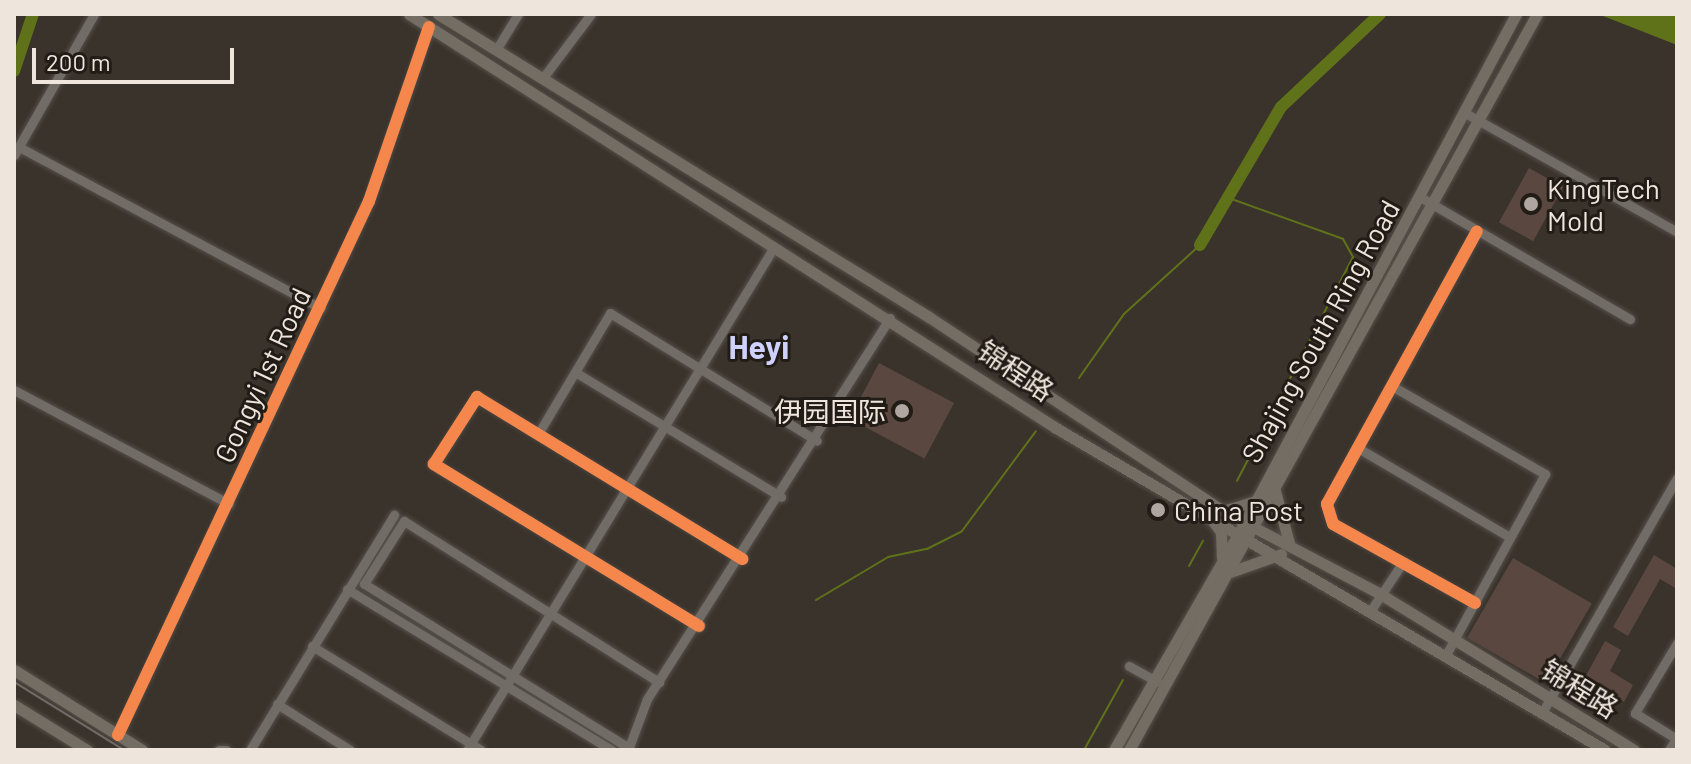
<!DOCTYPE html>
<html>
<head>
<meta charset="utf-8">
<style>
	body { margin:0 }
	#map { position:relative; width:1691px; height:764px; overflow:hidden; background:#3a332c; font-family:Barlow,"Noto Sans SC",sans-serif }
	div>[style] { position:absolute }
	.water>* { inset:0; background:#607219 }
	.stream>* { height:2px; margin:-1px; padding:0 1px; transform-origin:1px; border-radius:1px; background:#607219 }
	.river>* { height:12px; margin:-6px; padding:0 6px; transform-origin:6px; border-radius:6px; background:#607219 }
	.building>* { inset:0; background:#5a4740; transform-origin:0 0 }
	.roads { filter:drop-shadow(0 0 2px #56504a) drop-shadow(0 0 2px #56504a) }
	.minor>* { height:9px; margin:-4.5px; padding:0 4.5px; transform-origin:4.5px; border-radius:4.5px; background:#726c67 }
	.major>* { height:11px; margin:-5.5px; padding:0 5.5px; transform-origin:5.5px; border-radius:5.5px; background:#746d63 }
	.rail>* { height:2px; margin:-1px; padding:0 1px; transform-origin:1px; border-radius:1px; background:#706a66 }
	.cycleway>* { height:12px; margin:-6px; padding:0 6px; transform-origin:6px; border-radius:6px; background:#f5874c }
	.dots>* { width:22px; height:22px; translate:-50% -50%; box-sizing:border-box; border:4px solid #221c16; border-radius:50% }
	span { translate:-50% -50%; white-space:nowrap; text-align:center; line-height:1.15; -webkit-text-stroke:6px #221c16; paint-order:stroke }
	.poi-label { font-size:28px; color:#eee5dd }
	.left { translate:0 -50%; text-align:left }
	.right { translate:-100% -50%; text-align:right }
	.street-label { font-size:28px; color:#eee5dd }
	.quarter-label { font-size:32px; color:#cdd1fc; font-weight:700 }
	.frame { position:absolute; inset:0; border:16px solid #eee5dd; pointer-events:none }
	.scale { position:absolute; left:32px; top:48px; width:202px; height:36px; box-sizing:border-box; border:4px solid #eee5dd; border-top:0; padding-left:10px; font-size:24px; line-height:28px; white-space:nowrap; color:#eee5dd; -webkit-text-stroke:6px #221c16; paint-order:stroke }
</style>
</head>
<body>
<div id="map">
	<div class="water">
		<div style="clip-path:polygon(1598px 14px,1677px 14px,1677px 45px)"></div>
	</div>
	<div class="stream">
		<div style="left:1226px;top:197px;width:124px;rotate:19.7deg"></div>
		<div style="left:1343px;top:239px;width:21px;rotate:61deg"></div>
		<div style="left:1353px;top:257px;width:252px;rotate:117.4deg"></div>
		<div style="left:1079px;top:378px;width:78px;rotate:-54.9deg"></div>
		<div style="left:1124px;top:314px;width:103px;rotate:-42.2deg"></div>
		<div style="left:1189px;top:566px;width:29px;rotate:-61deg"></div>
		<div style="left:816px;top:600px;width:84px;rotate:-30.8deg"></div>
		<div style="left:888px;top:557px;width:40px;rotate:-12deg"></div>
		<div style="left:927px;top:549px;width:39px;rotate:-27deg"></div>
		<div style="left:962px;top:531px;width:124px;rotate:-53.5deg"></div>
		<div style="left:1084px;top:750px;width:80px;rotate:-60.9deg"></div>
	</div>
	<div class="river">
		<div style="left:14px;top:71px;width:60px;rotate:-71.6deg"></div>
		<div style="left:1200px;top:245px;width:160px;rotate:-59.6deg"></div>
		<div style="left:1281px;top:107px;width:136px;rotate:-43.2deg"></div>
	</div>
	<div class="building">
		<div style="left:1529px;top:168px;width:39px;height:62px;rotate:29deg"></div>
		<div style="left:879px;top:363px;width:85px;height:63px;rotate:28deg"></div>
		<div style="clip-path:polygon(1654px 555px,1677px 569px,1677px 589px,1660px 579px,1628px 636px,1613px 627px)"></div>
		<div style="left:1513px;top:558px;width:91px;height:92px;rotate:30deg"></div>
		<div style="clip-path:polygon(1605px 641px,1621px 650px,1610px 671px,1633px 685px,1624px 702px,1584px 679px)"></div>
	</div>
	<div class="roads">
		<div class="minor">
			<div style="left:496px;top:50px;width:42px;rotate:-58.6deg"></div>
			<div style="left:542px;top:79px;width:81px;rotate:-53deg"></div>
			<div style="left:1467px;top:114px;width:241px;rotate:29.3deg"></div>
			<div style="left:19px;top:147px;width:342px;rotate:28.1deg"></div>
			<div style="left:14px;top:155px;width:162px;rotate:-60.4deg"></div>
			<div style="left:1420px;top:197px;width:243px;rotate:30.2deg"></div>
			<div style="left:575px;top:372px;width:241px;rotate:31.2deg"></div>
			<div style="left:1392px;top:386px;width:177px;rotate:29.9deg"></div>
			<div style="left:1545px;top:474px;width:204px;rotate:118.7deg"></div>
			<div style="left:14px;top:390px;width:243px;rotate:27.9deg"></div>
			<div style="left:538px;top:434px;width:141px;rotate:-59.2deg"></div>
			<div style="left:610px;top:313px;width:243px;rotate:31.7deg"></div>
			<div style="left:1358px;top:448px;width:176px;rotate:30.4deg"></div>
			<div style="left:347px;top:589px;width:310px;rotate:31.3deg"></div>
			<div style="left:1475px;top:603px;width:162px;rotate:-150.9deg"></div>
			<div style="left:1333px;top:524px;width:21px;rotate:-107deg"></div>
			<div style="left:1327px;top:504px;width:311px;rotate:-61.2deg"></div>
			<div style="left:1373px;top:607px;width:54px;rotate:-56.3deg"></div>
			<div style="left:699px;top:626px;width:311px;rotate:-148.6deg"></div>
			<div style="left:434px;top:464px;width:80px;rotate:-57.3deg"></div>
			<div style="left:477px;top:397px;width:311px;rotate:31.4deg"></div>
			<div style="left:1677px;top:643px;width:82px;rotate:121deg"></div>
			<div style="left:1635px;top:713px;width:49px;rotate:31.8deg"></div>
			<div style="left:312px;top:646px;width:198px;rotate:31.6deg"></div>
			<div style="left:1129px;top:666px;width:33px;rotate:29deg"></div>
			<div style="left:277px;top:704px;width:86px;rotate:32.2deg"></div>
			<div style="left:1543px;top:711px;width:269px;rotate:-60.1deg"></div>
			<div style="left:118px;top:735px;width:590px;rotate:-64.82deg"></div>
			<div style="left:369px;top:201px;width:184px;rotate:-71deg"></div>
			<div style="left:629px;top:748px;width:312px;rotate:-148.2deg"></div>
			<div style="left:364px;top:584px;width:75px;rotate:-57.6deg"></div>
			<div style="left:404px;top:521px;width:302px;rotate:32.3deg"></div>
			<div style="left:219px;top:750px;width:7px"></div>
			<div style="left:250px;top:750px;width:276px;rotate:-58.5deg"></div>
			<div style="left:467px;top:750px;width:589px;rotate:-58.6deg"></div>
			<div style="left:628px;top:750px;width:54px;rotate:-69.6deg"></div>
			<div style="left:647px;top:699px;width:452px;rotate:-57.5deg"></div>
			<div style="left:1669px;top:750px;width:13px;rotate:-58deg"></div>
		</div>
		<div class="major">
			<div style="left:409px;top:14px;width:768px;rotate:32.61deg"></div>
			<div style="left:1056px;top:428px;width:636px;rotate:30.39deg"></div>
			<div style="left:438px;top:14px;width:577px;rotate:31.68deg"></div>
			<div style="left:929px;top:317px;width:352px;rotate:33.4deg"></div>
			<div style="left:1223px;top:511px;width:180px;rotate:27.8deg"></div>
			<div style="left:1382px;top:595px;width:296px;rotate:31.6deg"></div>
			<div style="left:1275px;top:491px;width:54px;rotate:74.9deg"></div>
			<div style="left:1223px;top:511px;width:34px;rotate:-17deg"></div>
			<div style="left:1210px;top:517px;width:19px;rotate:54deg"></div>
			<div style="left:1221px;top:532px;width:25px;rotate:88deg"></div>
			<div style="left:1230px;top:572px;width:54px;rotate:-19.4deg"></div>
			<div style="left:14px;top:670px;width:151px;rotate:32deg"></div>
			<div style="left:14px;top:705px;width:86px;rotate:31.7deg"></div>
			<div style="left:1114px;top:750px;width:253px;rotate:-60.1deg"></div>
			<div style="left:1240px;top:531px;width:586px;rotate:-61.9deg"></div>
			<div style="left:1129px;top:750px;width:842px;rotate:-61deg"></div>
		</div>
	</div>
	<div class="rail">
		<div style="left:14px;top:682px;width:129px;rotate:31.7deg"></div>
	</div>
	<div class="cycleway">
		<div style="left:1475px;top:603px;width:162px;rotate:-150.9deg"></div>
		<div style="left:1333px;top:524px;width:21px;rotate:-107deg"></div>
		<div style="left:1327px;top:504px;width:311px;rotate:-61.2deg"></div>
		<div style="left:699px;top:626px;width:311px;rotate:-148.6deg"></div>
		<div style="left:434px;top:464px;width:80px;rotate:-57.3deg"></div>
		<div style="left:477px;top:397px;width:311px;rotate:31.4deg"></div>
		<div style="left:118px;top:735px;width:590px;rotate:-64.82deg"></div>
		<div style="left:369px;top:201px;width:184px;rotate:-71deg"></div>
	</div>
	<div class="dots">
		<div style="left:1531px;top:204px;background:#afa79f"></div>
		<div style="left:902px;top:411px;background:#afa79f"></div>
		<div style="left:1158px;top:510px;background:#afa79f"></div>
	</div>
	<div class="poi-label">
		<span class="left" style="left:1547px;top:204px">KingTech<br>Mold</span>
		<span class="right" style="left:886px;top:411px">伊园国际</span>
		<span class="left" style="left:1174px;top:510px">China Post</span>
	</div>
	<div class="street-label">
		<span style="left:1320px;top:331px;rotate:-61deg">Shajing South Ring Road</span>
		<span style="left:1016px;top:370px;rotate:34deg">锦程路</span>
		<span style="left:262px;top:375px;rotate:-65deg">Gongyi 1st Road</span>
		<span style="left:1580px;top:688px;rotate:32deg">锦程路</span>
	</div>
	<div class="quarter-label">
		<span style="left:759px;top:346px">Heyi</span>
	</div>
	<div class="frame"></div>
	<div class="scale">200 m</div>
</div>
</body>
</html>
